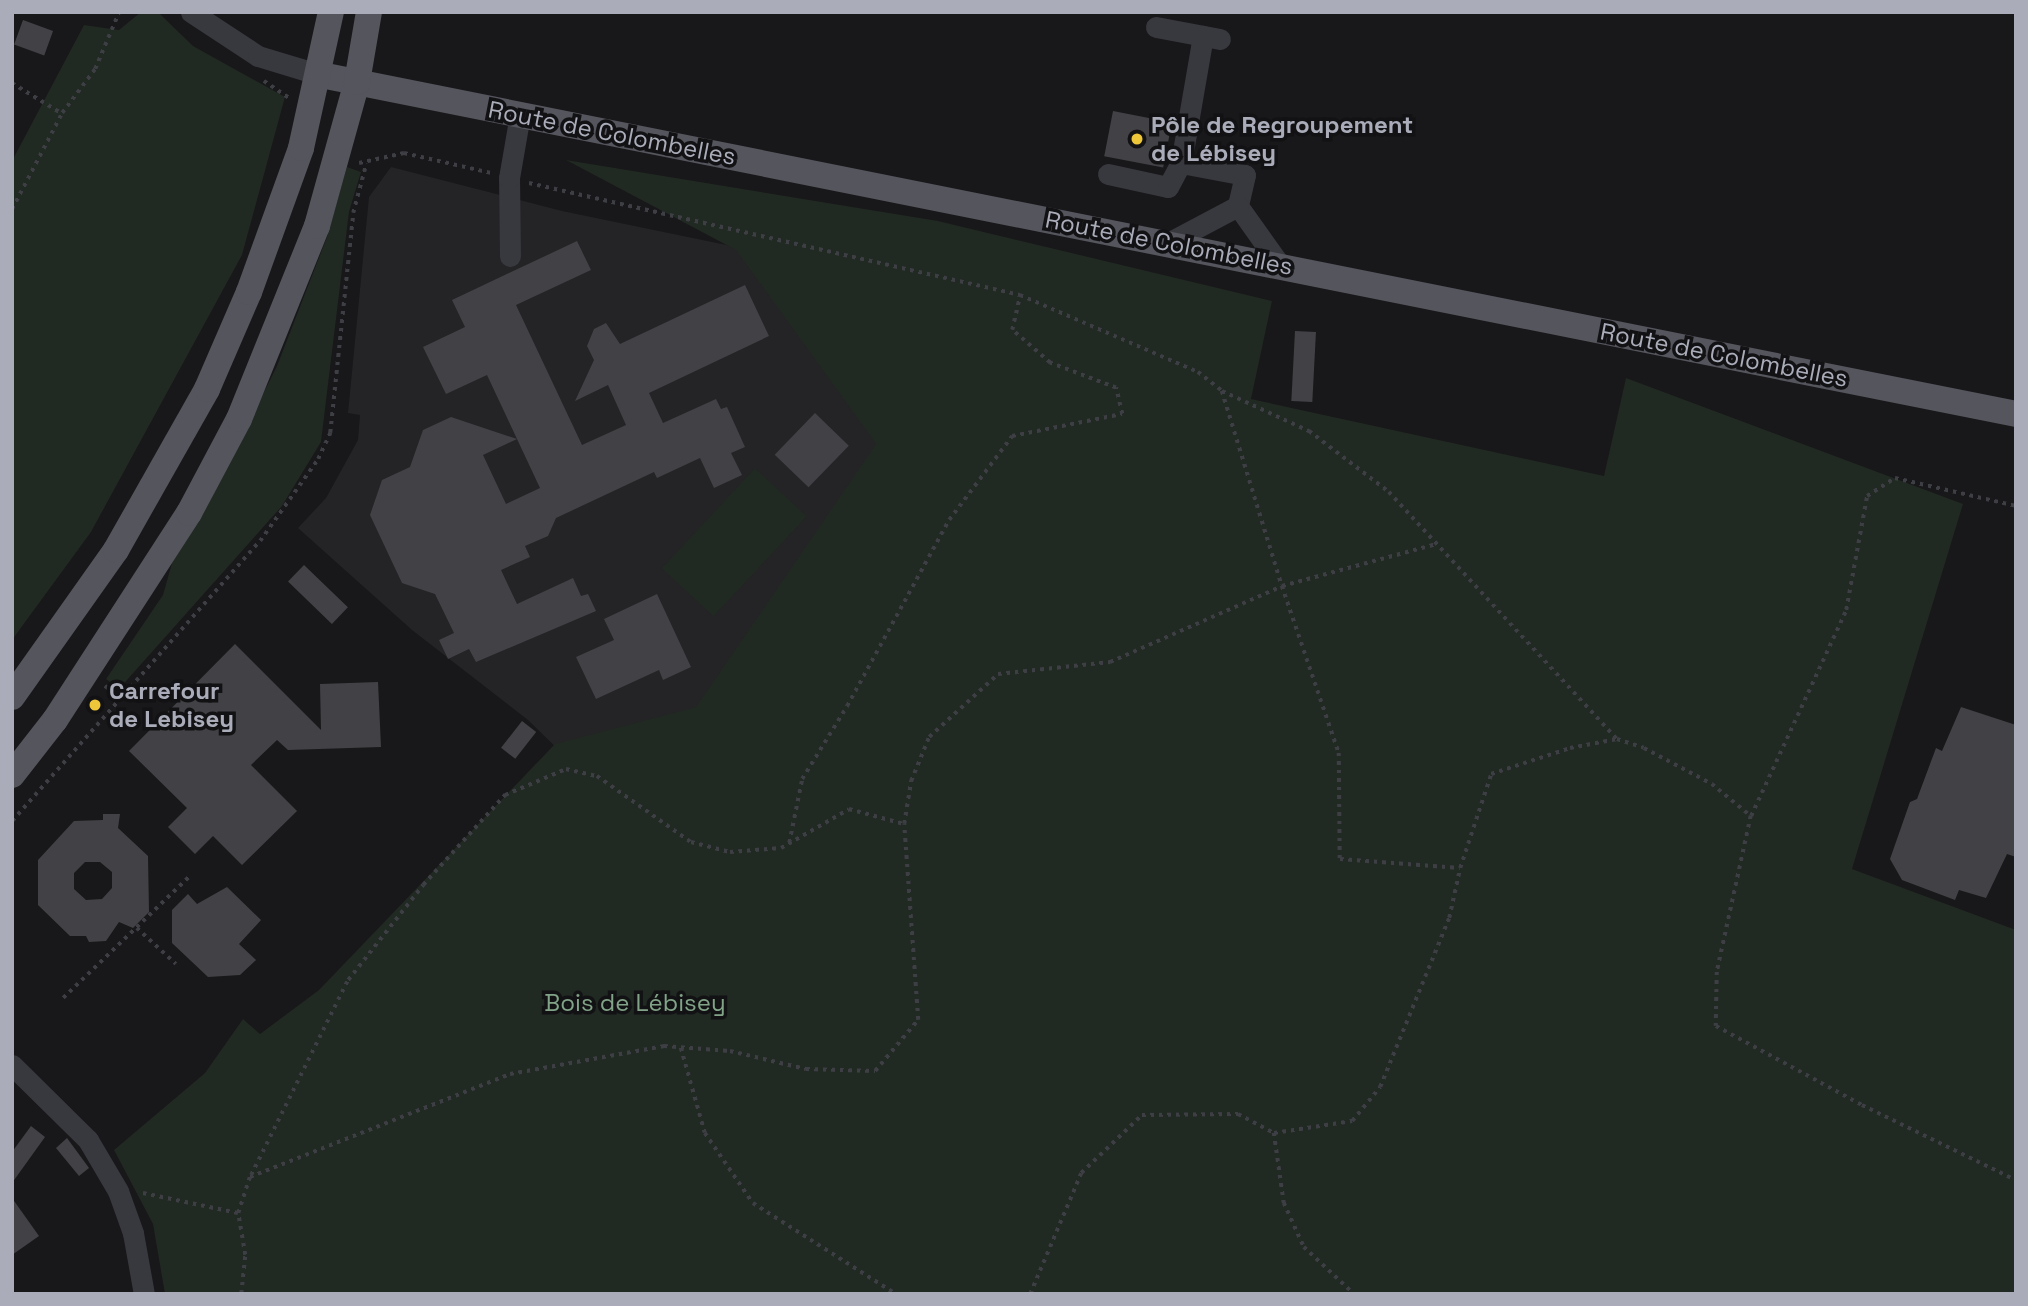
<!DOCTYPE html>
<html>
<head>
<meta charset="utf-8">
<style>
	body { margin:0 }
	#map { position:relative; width:2028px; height:1306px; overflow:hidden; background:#181719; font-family:"Space Grotesk",sans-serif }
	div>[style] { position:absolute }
	.built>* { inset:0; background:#242326 }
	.green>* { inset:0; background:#212923; transform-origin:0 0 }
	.building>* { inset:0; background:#424246; transform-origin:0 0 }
	.path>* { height:3.5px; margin-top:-1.75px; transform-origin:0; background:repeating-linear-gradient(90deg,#3e3f45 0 3.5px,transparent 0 8.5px) }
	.minor>* { height:21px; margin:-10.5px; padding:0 10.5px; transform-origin:10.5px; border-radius:10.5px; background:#38393e }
	.major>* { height:26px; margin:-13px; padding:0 13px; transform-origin:13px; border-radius:13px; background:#54555d }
	.dots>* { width:19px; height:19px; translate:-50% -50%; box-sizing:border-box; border:4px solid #121214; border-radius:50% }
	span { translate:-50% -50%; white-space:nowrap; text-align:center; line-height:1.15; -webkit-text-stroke:7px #121214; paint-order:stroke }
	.poi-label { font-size:24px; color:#aaadb9; font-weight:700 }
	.left { translate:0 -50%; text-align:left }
	.street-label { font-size:24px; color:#aaadb9 }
	.park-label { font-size:24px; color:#81a387 }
	.frame { position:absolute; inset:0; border:14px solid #aaadb9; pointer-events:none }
</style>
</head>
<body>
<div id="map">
	<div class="built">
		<div style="clip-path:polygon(391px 167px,562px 211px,935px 288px,993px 307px,666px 855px,528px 720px,412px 630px,298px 528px,326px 498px,358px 440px,360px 415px,348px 413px,369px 197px)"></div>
	</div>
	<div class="green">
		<div style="clip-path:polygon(141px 12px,159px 13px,193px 46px,285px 97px,242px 255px,91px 532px,12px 640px,12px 161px,84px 25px,119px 30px)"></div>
		<div style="clip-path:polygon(566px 160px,938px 221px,1272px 301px,1251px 399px,1604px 476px,1626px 378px,1963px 504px,1852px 869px,2016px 930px,2016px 1294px,165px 1294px,153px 1224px,114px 1150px,205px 1073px,243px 1019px,260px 1034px,319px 990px,555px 744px,696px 707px,876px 444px,736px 250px)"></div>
		<div style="clip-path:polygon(347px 167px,361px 172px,349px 212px,321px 442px,282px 506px,119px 689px,106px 679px,163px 595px,172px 563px,204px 512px,277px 366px,327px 237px)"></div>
		<div style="left:755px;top:468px;width:71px;height:137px;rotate:43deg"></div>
	</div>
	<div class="building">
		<div style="left:23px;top:20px;width:32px;height:26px;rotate:20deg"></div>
		<div style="left:1113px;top:111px;width:60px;height:46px;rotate:11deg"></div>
		<div style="clip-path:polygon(577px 241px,591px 270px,516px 305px,582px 445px,626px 425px,608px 385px,575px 401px,594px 360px,587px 346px,594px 329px,606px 323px,620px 344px,745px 285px,769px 336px,649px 393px,663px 423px,716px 399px,721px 409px,727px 407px,745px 447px,731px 453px,742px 475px,714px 488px,700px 458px,657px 478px,654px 472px,556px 518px,548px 536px,525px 546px,530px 557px,501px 570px,517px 604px,573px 578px,581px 596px,588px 594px,596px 611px,476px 662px,469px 649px,448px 659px,439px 640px,454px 633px,435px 594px,402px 583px,370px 515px,382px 480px,410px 467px,423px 430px,451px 417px,517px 439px,483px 455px,506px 504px,540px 488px,487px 375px,446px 394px,423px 347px,465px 327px,452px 300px)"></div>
		<div style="left:1295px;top:331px;width:21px;height:70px;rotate:3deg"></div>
		<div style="left:815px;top:413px;width:47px;height:58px;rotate:44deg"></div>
		<div style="left:304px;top:565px;width:61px;height:23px;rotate:44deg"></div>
		<div style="clip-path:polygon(657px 594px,691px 667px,663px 680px,659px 670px,596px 699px,576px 657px,614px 640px,604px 619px)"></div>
		<div style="clip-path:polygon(235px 644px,321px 730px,320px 684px,378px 682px,381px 747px,288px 750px,277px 740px,251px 765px,297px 811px,242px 865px,213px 836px,195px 854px,168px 827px,187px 808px,129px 751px)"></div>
		<div style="clip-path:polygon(1961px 707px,2016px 725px,2016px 857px,2007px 854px,1986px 898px,1959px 890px,1955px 900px,1902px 880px,1890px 859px,1910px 802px,1917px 799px,1936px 748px,1942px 751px)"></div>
		<div style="left:522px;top:721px;width:18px;height:34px;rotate:38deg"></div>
		<div style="clip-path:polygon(evenodd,103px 814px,120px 814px,118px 828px,148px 856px,149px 912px,133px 928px,119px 922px,106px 941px,89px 942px,86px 936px,70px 936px,38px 905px,38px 860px,74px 821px,103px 820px,103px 814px,85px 862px,100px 862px,112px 872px,112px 888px,102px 899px,86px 900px,74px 889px,74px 873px,85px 862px)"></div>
		<div style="clip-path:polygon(227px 887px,261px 920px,239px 944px,256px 960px,240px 975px,208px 977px,172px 943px,172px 910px,188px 894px,197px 904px)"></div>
		<div style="clip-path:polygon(31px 1126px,45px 1137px,12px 1183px,12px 1152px)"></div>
		<div style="clip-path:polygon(67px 1138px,89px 1168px,79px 1176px,56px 1148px)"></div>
		<div style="clip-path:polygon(12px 1198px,39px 1236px,12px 1255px)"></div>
	</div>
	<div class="path">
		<div style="left:264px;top:81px;width:30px;rotate:34deg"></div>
		<div style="left:12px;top:83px;width:57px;rotate:31.5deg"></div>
		<div style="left:359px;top:163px;width:46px;rotate:-12.5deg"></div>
		<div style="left:404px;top:153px;width:89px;rotate:12.9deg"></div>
		<div style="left:529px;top:183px;width:504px;rotate:12.85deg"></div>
		<div style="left:1020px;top:295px;width:194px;rotate:23.4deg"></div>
		<div style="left:1198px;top:372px;width:31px;rotate:38deg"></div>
		<div style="left:1222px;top:391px;width:96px;rotate:24.7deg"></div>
		<div style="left:1309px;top:431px;width:101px;rotate:37.3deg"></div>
		<div style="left:1389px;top:492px;width:336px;rotate:47.3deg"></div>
		<div style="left:12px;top:209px;width:108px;rotate:-62.5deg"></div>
		<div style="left:62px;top:113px;width:55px;rotate:-53.1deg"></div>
		<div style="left:95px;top:69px;width:62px;rotate:-67.2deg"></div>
		<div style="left:1222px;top:391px;width:204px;rotate:72.9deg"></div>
		<div style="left:1282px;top:586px;width:161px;rotate:-15.2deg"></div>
		<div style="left:105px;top:686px;width:19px;rotate:36deg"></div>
		<div style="left:1751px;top:816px;width:227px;rotate:-65.2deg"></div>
		<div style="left:1846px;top:610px;width:116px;rotate:-79.6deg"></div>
		<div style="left:1867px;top:496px;width:33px;rotate:-33deg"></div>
		<div style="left:1895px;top:478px;width:124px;rotate:13deg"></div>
		<div style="left:12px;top:821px;width:374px;rotate:-48.5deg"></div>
		<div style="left:260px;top:541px;width:100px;rotate:-54.7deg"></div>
		<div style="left:318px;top:459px;width:29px;rotate:-65deg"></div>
		<div style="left:330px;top:433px;width:221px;rotate:-84deg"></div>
		<div style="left:353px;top:213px;width:51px;rotate:-75.1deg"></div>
		<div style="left:789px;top:843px;width:65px;rotate:-78.5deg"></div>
		<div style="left:802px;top:779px;width:86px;rotate:-58.3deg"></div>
		<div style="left:847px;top:706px;width:212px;rotate:-61.3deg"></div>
		<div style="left:949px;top:520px;width:105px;rotate:-53.1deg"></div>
		<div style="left:1012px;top:436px;width:112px;rotate:-11.3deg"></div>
		<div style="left:1122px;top:414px;width:27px;rotate:-103deg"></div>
		<div style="left:1116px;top:388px;width:71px;rotate:-159.3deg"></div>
		<div style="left:1050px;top:363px;width:50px;rotate:-139deg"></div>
		<div style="left:1012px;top:330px;width:36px;rotate:-77deg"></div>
		<div style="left:137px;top:928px;width:53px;rotate:42.7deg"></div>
		<div style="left:63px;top:998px;width:178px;rotate:-43.9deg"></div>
		<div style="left:681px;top:1048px;width:88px;rotate:74.2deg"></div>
		<div style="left:705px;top:1133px;width:85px;rotate:55.6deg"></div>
		<div style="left:753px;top:1203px;width:169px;rotate:32.5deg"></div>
		<div style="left:1274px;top:1133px;width:79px;rotate:-8.7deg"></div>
		<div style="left:1352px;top:1121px;width:44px;rotate:-50.5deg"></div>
		<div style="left:1380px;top:1087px;width:183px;rotate:-67.8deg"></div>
		<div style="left:1449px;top:918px;width:51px;rotate:-77.6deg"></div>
		<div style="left:251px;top:1175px;width:218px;rotate:-63.6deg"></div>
		<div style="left:348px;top:980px;width:121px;rotate:-51.7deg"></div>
		<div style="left:423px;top:885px;width:122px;rotate:-47.7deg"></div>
		<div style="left:505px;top:795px;width:66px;rotate:-23.1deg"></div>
		<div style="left:566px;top:769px;width:32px;rotate:13deg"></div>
		<div style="left:597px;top:776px;width:115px;rotate:35.1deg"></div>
		<div style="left:691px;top:842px;width:40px;rotate:14.4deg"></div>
		<div style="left:730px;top:852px;width:51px;rotate:-4.5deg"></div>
		<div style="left:781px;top:848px;width:78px;rotate:-29.8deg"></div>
		<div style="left:849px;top:809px;width:57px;rotate:15.3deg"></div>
		<div style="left:143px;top:1193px;width:97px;rotate:11.9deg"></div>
		<div style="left:241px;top:1294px;width:39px;rotate:-84deg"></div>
		<div style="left:245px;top:1255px;width:43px;rotate:-99.5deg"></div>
		<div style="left:238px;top:1213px;width:38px;rotate:-72deg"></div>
		<div style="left:250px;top:1177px;width:280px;rotate:-21.6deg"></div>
		<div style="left:510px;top:1074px;width:157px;rotate:-10.3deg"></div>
		<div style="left:664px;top:1046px;width:66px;rotate:4.3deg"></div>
		<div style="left:730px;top:1051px;width:78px;rotate:13.3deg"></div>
		<div style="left:806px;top:1069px;width:69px;rotate:1.7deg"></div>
		<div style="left:875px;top:1071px;width:67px;rotate:-49.9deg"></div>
		<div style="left:918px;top:1020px;width:196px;rotate:-94.1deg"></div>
		<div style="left:904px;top:824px;width:44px;rotate:-80.8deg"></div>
		<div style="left:911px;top:781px;width:48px;rotate:-67.8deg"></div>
		<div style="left:929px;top:737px;width:93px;rotate:-42.4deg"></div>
		<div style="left:998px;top:674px;width:113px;rotate:-6.1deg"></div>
		<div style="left:1110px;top:662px;width:188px;rotate:-23.8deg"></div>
		<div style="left:1282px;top:586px;width:176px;rotate:71.2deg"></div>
		<div style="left:1339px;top:753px;width:106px;rotate:89.5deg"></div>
		<div style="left:1340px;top:859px;width:120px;rotate:4.3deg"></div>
		<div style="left:1460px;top:868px;width:99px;rotate:-71.7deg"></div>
		<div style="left:1491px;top:774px;width:83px;rotate:-18.2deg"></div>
		<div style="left:1570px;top:748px;width:48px;rotate:-10.8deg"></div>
		<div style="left:1617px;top:739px;width:28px;rotate:18deg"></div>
		<div style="left:1644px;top:748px;width:77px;rotate:27.9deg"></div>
		<div style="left:1712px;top:784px;width:50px;rotate:39.4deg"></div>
		<div style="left:1751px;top:816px;width:160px;rotate:102.3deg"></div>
		<div style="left:1717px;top:972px;width:54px;rotate:91.1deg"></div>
		<div style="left:1716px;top:1026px;width:166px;rotate:28.4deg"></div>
		<div style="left:1862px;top:1105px;width:171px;rotate:26deg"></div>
		<div style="left:1030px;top:1294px;width:131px;rotate:-67.1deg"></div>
		<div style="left:1081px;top:1173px;width:84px;rotate:-43.6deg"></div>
		<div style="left:1142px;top:1115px;width:96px;rotate:-0.6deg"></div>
		<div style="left:1238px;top:1114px;width:41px;rotate:27.8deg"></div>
		<div style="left:1274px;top:1133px;width:71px;rotate:81.9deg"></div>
		<div style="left:1284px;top:1203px;width:48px;rotate:65.6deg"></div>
		<div style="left:1304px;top:1247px;width:69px;rotate:43.2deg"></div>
	</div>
	<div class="minor">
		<div style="left:191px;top:12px;width:80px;rotate:33.3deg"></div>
		<div style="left:258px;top:56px;width:66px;rotate:16.8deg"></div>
		<div style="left:1156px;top:27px;width:65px;rotate:10.6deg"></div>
		<div style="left:1181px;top:163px;width:65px;rotate:10.6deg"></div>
		<div style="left:1245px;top:175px;width:32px;rotate:103deg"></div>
		<div style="left:1238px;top:206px;width:72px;rotate:54.6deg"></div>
		<div style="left:1108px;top:174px;width:61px;rotate:12.2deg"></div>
		<div style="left:1168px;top:187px;width:27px;rotate:-62deg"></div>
		<div style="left:1181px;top:163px;width:129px;rotate:-80.2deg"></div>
		<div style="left:1168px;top:243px;width:79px;rotate:-27.9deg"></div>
		<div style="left:510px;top:256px;width:78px;rotate:-90.7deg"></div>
		<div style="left:509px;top:178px;width:65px;rotate:-80.2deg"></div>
		<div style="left:12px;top:1065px;width:107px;rotate:44.6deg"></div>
		<div style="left:88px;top:1140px;width:59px;rotate:59.5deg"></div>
		<div style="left:118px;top:1191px;width:45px;rotate:70.3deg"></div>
		<div style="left:133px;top:1233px;width:62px;rotate:79.8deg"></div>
	</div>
	<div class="major">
		<div style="left:321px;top:75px;width:1729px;rotate:11.31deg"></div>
		<div style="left:12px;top:697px;width:180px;rotate:-54.7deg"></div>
		<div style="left:116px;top:550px;width:185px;rotate:-60.5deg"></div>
		<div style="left:207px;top:389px;width:106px;rotate:-66.6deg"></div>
		<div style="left:249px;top:292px;width:153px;rotate:-70.1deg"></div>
		<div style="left:301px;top:148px;width:139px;rotate:-77.6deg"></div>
		<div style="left:12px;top:775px;width:70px;rotate:-52deg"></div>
		<div style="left:55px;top:720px;width:247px;rotate:-57.1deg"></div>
		<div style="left:189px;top:513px;width:106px;rotate:-62deg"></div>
		<div style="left:239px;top:419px;width:208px;rotate:-68deg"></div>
		<div style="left:317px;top:226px;width:149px;rotate:-74.5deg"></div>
		<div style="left:357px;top:82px;width:71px;rotate:-80.3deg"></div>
	</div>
	<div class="dots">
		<div style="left:1137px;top:139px;background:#eec63a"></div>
		<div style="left:95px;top:705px;background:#eec63a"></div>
	</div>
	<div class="poi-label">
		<span class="left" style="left:1151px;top:139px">Pôle de Regroupement<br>de Lébisey</span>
		<span class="left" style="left:109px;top:705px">Carrefour<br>de Lebisey</span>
	</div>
	<div class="street-label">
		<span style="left:612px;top:133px;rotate:11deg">Route de Colombelles</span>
		<span style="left:1169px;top:243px;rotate:11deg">Route de Colombelles</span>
		<span style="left:1724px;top:355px;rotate:11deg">Route de Colombelles</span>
	</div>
	<div class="park-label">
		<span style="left:635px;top:1003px">Bois de Lébisey</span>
	</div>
	<div class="frame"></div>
</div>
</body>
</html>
